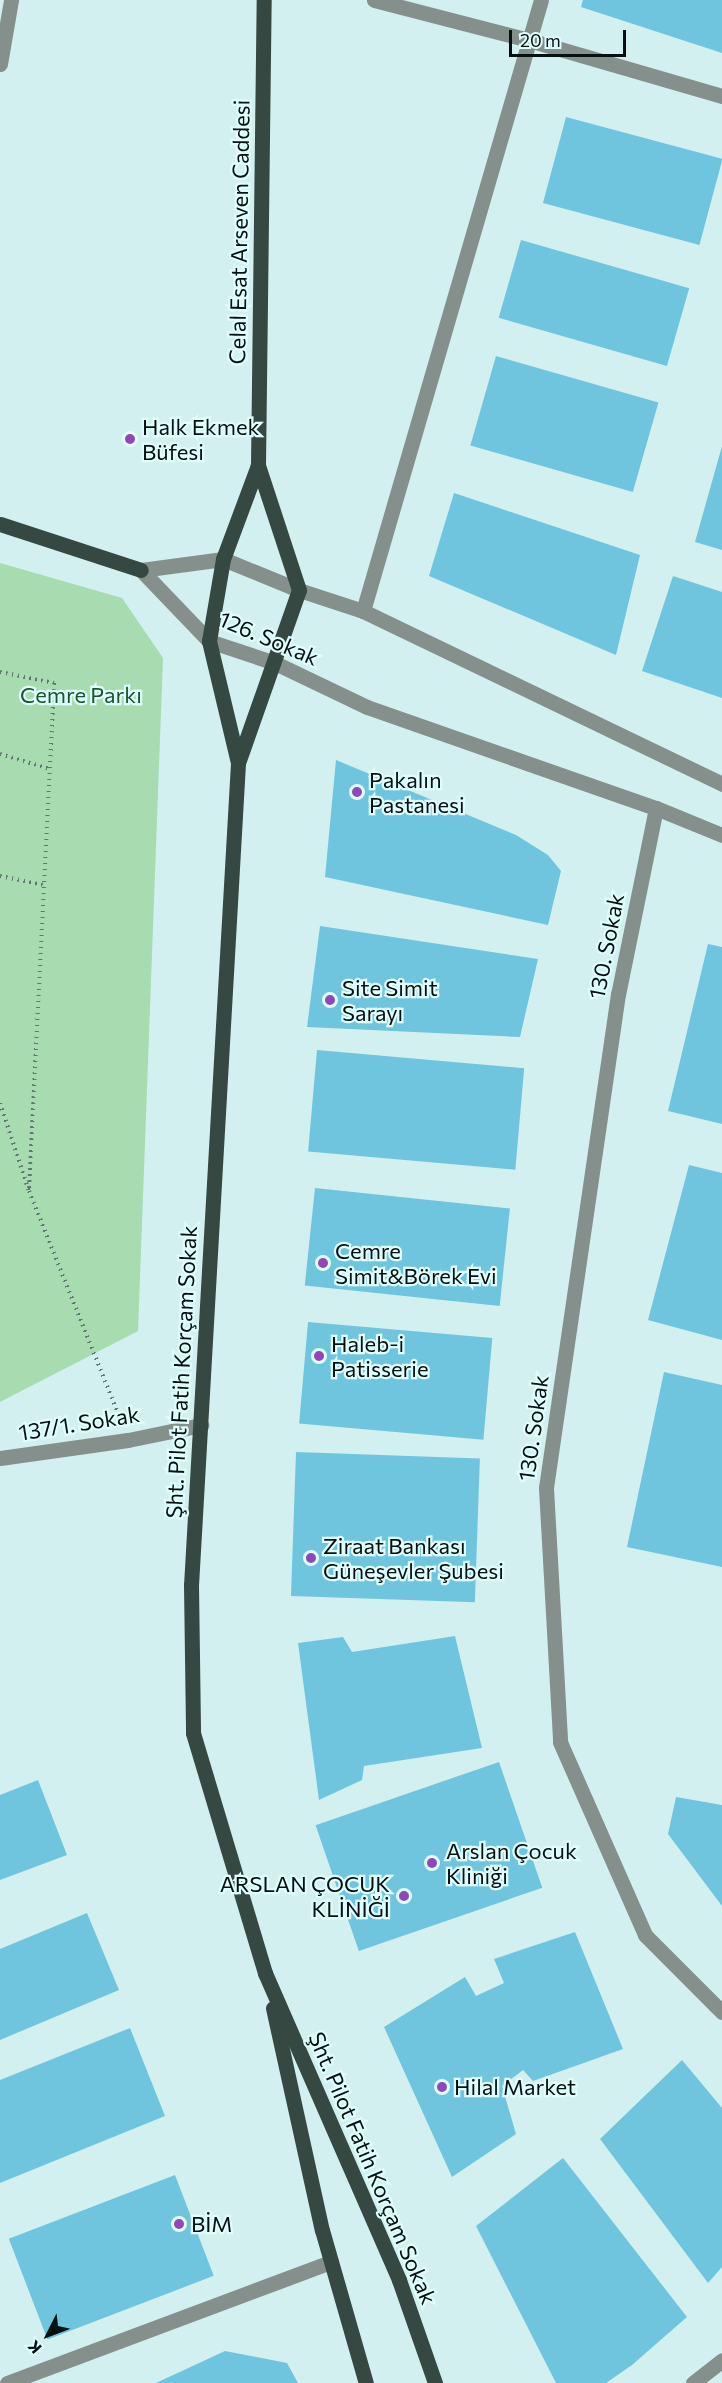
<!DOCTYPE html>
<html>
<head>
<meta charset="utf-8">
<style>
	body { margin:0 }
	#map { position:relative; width:722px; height:2383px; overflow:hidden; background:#d2f0f0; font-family:Commissioner,sans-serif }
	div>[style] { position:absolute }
	.green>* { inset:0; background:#a6dcaf }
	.building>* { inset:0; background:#70c5de; transform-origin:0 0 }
	.path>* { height:4px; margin-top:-2px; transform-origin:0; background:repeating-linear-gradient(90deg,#637676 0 1.5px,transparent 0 6px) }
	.minor>* { height:15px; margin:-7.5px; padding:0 7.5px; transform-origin:7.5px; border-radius:7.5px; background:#85908c }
	.major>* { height:15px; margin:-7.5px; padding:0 7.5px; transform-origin:7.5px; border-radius:7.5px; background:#354842 }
	.dots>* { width:16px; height:16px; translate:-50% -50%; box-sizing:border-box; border:3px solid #dffdfd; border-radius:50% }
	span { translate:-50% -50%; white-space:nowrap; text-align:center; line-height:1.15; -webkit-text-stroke:4.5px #dffdfd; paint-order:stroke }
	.street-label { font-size:22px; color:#061010 }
	.poi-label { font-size:22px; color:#061010 }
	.left { translate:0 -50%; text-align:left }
	.right { translate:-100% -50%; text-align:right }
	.park-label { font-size:22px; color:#17562a }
	.north { position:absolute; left:18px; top:2305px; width:60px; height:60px; -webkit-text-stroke:4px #dffdfd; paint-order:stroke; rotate:228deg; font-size:16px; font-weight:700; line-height:24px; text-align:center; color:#061010 }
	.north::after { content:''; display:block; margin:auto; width:21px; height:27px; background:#061010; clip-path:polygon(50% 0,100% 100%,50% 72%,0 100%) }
	.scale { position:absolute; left:509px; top:30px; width:117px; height:27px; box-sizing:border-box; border:3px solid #061010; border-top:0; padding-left:8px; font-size:18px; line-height:21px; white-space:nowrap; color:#061010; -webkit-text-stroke:4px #dffdfd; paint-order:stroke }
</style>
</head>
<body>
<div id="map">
	<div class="green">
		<div style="clip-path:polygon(0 563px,122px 598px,163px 658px,138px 1331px,0 1402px)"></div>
	</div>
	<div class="building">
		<div style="clip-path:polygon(583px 0,722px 0,722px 53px,581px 7px)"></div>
		<div style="left:566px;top:117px;width:162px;height:89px;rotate:15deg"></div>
		<div style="left:521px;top:240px;width:175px;height:81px;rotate:16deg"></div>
		<div style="left:496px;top:356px;width:169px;height:93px;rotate:16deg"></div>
		<div style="clip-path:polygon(722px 446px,722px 550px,695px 542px)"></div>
		<div style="clip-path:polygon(454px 493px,640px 555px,616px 655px,429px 576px)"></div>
		<div style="clip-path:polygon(673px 576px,722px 592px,722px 698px,642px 671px)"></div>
		<div style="clip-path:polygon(336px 760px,516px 835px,548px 855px,561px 871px,548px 925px,325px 877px)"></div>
		<div style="clip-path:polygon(320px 926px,538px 959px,520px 1037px,307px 1027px)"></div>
		<div style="clip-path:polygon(708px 944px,722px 947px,722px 1124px,668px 1111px)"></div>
		<div style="left:317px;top:1050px;width:208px;height:102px;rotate:5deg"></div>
		<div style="clip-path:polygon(689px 1165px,722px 1173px,722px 1340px,648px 1320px)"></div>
		<div style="left:315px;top:1188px;width:196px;height:98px;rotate:6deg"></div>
		<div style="left:308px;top:1322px;width:185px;height:102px;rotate:5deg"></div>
		<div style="clip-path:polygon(664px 1372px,722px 1385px,722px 1567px,627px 1547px)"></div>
		<div style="left:296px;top:1452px;width:184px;height:144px;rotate:2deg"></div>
		<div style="clip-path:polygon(455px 1636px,482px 1748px,364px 1766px,362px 1780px,319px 1800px,298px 1643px,343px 1637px,352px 1652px)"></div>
		<div style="left:499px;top:1762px;width:133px;height:194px;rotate:71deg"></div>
		<div style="clip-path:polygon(38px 1780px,67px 1855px,0 1880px,0 1795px)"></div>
		<div style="clip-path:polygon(676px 1797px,722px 1805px,722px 1906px,668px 1834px)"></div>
		<div style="clip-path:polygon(87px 1913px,119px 1990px,0 2040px,0 1949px)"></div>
		<div style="clip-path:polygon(575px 1932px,623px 2049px,533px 2081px,523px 2070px,502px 2086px,516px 2134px,452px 2177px,384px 2027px,465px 1977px,476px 1996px,504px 1983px,494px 1959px)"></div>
		<div style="clip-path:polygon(130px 2028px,165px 2116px,0 2183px,0 2080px)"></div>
		<div style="clip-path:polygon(682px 2060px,722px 2108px,722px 2267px,708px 2283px,600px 2139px)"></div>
		<div style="clip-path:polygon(563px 2158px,687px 2317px,632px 2365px,606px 2383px,556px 2383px,476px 2226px)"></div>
		<div style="left:175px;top:2175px;width:108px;height:178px;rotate:69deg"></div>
		<div style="clip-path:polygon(225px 2351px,287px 2363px,298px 2383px,156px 2383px)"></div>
	</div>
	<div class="path">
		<div style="left:0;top:672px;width:55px;rotate:11.5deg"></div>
		<div style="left:54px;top:683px;width:509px;rotate:92.82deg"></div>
		<div style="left:0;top:754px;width:52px;rotate:16.7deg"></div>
		<div style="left:0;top:876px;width:45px;rotate:11.6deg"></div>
		<div style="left:0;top:1103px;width:93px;rotate:71.8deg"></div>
		<div style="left:29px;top:1191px;width:240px;rotate:68.2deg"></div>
	</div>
	<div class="minor">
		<div style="left:374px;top:0;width:160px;rotate:14.5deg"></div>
		<div style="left:529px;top:40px;width:201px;rotate:16.2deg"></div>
		<div style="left:0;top:64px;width:65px;rotate:-80.2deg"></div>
		<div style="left:141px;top:570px;width:98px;rotate:46.2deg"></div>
		<div style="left:209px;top:641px;width:70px;rotate:18.4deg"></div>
		<div style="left:275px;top:663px;width:102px;rotate:25.6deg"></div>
		<div style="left:367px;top:707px;width:306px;rotate:19.3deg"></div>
		<div style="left:656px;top:808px;width:71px;rotate:22.2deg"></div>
		<div style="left:141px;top:570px;width:83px;rotate:-7.6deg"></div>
		<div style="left:223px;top:559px;width:82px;rotate:22.2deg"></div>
		<div style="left:299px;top:590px;width:67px;rotate:18.2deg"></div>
		<div style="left:363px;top:611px;width:399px;rotate:25.7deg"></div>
		<div style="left:363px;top:611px;width:636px;rotate:-73.76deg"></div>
		<div style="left:656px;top:808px;width:190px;rotate:101.5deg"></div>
		<div style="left:618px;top:994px;width:499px;rotate:98.3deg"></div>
		<div style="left:546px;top:1488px;width:254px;rotate:86.8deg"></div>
		<div style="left:560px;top:1742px;width:211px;rotate:66.2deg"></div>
		<div style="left:645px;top:1935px;width:109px;rotate:45deg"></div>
		<div style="left:0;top:1458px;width:129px;rotate:-8deg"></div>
		<div style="left:128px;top:1440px;width:75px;rotate:-11.6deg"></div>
		<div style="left:7px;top:2383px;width:346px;rotate:-20.5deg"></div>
		<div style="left:693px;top:2383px;width:37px;rotate:-38deg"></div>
	</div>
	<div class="major">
		<div style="left:258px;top:465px;width:100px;rotate:110.4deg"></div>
		<div style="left:223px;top:559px;width:83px;rotate:99.7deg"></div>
		<div style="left:209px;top:641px;width:125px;rotate:76.6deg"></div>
		<div style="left:238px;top:763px;width:823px;rotate:93.27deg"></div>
		<div style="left:191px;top:1585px;width:148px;rotate:89.2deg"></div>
		<div style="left:193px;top:1733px;width:251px;rotate:73.3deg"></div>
		<div style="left:265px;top:1973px;width:335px;rotate:66.4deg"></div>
		<div style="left:399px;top:2280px;width:109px;rotate:70.7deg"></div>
		<div style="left:0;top:524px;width:148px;rotate:18.1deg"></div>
		<div style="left:238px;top:763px;width:183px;rotate:-70.6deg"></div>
		<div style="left:299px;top:590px;width:132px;rotate:-108.2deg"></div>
		<div style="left:258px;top:465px;width:465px;rotate:-89.3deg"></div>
		<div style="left:273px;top:2008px;width:227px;rotate:77.6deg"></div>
		<div style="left:322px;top:2230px;width:159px;rotate:74deg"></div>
	</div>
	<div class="dots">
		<div style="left:130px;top:439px;background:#9147b9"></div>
		<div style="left:357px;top:792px;background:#9147b9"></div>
		<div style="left:330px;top:1000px;background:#9147b9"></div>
		<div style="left:323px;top:1263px;background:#9147b9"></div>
		<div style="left:319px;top:1356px;background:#9147b9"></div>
		<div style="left:311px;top:1558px;background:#9147b9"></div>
		<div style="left:432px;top:1863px;background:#9147b9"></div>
		<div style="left:404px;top:1896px;background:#9147b9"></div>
		<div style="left:442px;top:2087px;background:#9147b9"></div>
		<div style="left:179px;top:2224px;background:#9147b9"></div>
	</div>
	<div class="street-label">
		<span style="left:239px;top:232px;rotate:-89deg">Celal Esat Arseven Caddesi</span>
		<span style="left:269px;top:638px;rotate:23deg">126. Sokak</span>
		<span style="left:606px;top:946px;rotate:-79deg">130. Sokak</span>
		<span style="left:181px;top:1372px;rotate:-87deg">Şht. Pilot Fatih Korçam Sokak</span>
		<span style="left:79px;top:1423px;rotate:-9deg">137/1. Sokak</span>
		<span style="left:533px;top:1428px;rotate:-82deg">130. Sokak</span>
		<span style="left:373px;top:2168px;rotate:67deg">Şht. Pilot Fatih Korçam Sokak</span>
	</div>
	<div class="poi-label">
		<span class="left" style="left:142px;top:439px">Halk Ekmek<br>Büfesi</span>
		<span class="left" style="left:369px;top:792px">Pakalın<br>Pastanesi</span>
		<span class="left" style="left:342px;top:1000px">Site Simit<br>Sarayı</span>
		<span class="left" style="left:335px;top:1263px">Cemre<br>Simit&amp;Börek Evi</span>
		<span class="left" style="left:331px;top:1356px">Haleb-i<br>Patisserie</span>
		<span class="left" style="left:323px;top:1558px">Ziraat Bankası<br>Güneşevler Şubesi</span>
		<span class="left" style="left:446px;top:1863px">Arslan Çocuk<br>Kliniği</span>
		<span class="right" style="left:390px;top:1896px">ARSLAN ÇOCUK<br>KLİNİĞİ</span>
		<span class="left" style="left:454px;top:2087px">Hilal Market</span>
		<span class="left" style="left:191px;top:2224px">BİM</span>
	</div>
	<div class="park-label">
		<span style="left:81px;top:695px">Cemre Parkı</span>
	</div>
	<div class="north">K</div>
	<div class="scale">20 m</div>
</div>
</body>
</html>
